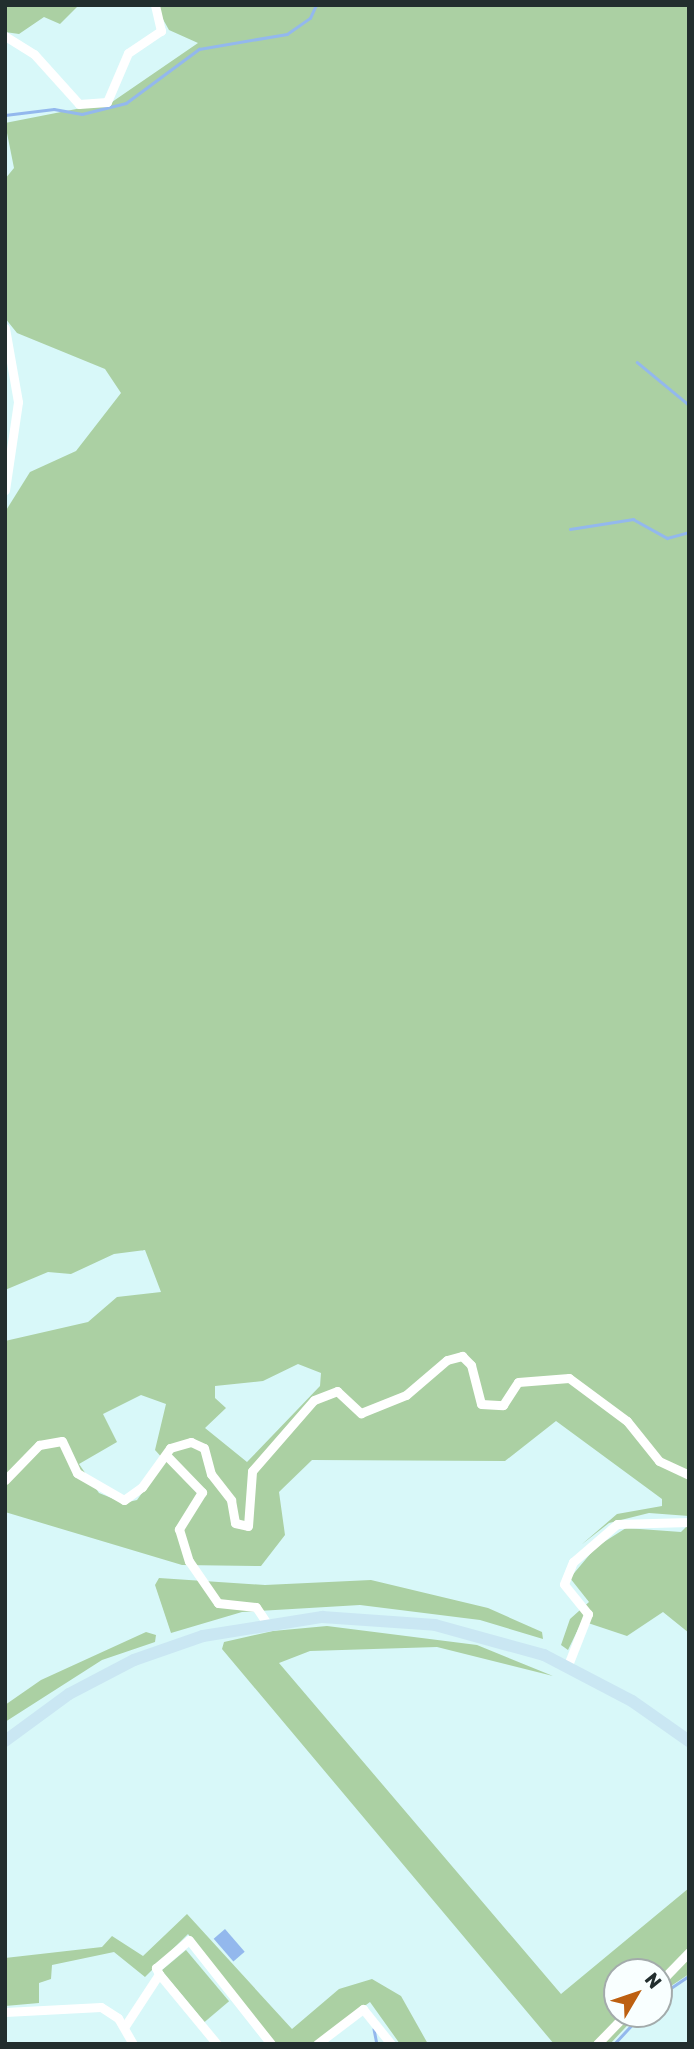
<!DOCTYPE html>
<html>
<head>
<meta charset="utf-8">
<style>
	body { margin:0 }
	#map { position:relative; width:694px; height:2049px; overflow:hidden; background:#d8f8f9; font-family:Rubik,sans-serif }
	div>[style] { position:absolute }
	.green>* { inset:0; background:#abd0a3; transform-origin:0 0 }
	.water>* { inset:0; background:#93b8ed; transform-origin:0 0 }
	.stream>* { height:2.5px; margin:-1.25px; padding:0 1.25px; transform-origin:1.25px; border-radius:1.25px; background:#93b8ed }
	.street>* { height:9px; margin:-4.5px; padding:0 4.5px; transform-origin:4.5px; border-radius:4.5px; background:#fff }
	.secondary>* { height:12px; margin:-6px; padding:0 6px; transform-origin:6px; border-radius:6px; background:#cae7f3 }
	span { translate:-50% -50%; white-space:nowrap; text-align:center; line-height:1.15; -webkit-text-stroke:6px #f9ffff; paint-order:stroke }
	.frame { position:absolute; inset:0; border:7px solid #222e2e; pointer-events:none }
	.north { position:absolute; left:603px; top:1958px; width:70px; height:70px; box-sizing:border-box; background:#f9ffff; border:2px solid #a3abab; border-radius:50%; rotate:51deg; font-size:19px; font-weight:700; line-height:28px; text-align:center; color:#222e2e }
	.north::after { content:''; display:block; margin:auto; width:24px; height:32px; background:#bd6011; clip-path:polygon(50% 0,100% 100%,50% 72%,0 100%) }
</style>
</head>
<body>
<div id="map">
	<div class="green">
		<div style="clip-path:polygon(5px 5px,79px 5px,60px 24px,44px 17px,19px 34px,5px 32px)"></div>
		<div style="clip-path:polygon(evenodd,155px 5px,689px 5px,689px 1516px,649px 1513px,609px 1523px,581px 1545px,617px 1514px,662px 1506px,662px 1499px,556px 1421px,505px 1461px,312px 1460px,279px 1492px,285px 1535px,261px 1566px,182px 1565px,5px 1512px,5px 1341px,88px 1322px,117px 1297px,161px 1292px,145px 1250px,114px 1254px,71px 1274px,48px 1272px,5px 1290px,5px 512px,30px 472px,76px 451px,121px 393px,105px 369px,17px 333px,5px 318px,5px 179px,14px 168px,5px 123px,112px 102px,198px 43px,169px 30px,155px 5px,298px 1364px,321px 1373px,320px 1386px,247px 1462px,205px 1428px,226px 1408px,215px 1398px,215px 1386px,263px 1381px,298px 1364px,155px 5px,141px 1395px,166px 1404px,155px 1450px,165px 1461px,137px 1500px,124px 1503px,99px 1493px,79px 1464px,117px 1442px,103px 1414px,141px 1395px)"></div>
		<div style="clip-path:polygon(689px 1524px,689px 1633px,663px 1612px,627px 1636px,582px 1621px,568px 1650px,561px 1645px,570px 1619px,589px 1602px,570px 1578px,596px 1547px,626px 1528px,681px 1532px)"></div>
		<div style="clip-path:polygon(159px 1578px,265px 1585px,371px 1580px,488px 1608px,542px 1632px,543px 1639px,480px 1620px,360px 1605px,242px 1612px,171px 1633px,155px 1585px)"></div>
		<div style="clip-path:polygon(327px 1626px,477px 1645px,553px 1676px,437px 1647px,310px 1651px,279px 1663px,561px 1994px,689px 1888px,689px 1974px,659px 1994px,659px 1972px,617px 1972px,617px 2014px,638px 2014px,610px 2044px,554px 2044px,222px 1649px,224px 1642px,273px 1631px)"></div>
		<div style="clip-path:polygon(146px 1632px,156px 1635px,155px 1642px,102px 1660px,5px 1722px,5px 1705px,41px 1680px)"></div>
		<div style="clip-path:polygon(187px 1914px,292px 2029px,339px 1989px,372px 1979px,401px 1996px,428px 2044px,400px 2044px,370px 2002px,313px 2044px,274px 2044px,188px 1934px,145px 1977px,114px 1952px,52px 1965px,51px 1979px,39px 1983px,39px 2003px,5px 2006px,5px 1958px,102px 1947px,112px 1936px,143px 1956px)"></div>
		<div style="left:186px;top:1950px;width:67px;height:32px;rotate:50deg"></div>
	</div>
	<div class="water">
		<div style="left:225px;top:1929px;width:30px;height:15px;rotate:49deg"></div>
	</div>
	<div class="stream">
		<div style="left:5px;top:115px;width:49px;rotate:-7deg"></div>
		<div style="left:54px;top:109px;width:28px;rotate:10deg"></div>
		<div style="left:82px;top:114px;width:45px;rotate:-14deg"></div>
		<div style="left:126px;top:103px;width:91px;rotate:-36.5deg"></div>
		<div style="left:199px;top:49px;width:89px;rotate:-9.7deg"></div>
		<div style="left:287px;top:34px;width:28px;rotate:-35deg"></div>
		<div style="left:310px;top:18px;width:14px;rotate:-65deg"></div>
		<div style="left:637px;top:362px;width:67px;rotate:39.6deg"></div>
		<div style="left:570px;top:529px;width:64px;rotate:-9deg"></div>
		<div style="left:633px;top:519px;width:39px;rotate:29deg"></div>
		<div style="left:667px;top:538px;width:23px;rotate:-15deg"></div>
		<div style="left:659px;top:1996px;width:36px;rotate:-34deg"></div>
		<div style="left:374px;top:2029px;width:15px;rotate:79deg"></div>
		<div style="left:614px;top:2044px;width:41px;rotate:-47deg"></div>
	</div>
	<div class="street">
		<div style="left:5px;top:36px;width:34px;rotate:32deg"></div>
		<div style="left:34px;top:54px;width:67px;rotate:48deg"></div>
		<div style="left:79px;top:104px;width:28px;rotate:-4deg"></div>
		<div style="left:107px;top:102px;width:53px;rotate:-66.8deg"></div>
		<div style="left:128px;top:53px;width:40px;rotate:-34deg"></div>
		<div style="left:161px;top:31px;width:27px;rotate:-103deg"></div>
		<div style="left:5px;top:328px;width:75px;rotate:80deg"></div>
		<div style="left:18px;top:402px;width:89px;rotate:98.4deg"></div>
		<div style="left:166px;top:1455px;width:52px;rotate:45.8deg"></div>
		<div style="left:202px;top:1492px;width:44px;rotate:121.9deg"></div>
		<div style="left:179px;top:1529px;width:34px;rotate:73deg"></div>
		<div style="left:189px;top:1561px;width:51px;rotate:55.4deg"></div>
		<div style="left:218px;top:1603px;width:38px;rotate:6deg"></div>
		<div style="left:256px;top:1607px;width:18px;rotate:56deg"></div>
		<div style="left:5px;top:1480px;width:49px;rotate:-45.8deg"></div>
		<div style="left:39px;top:1445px;width:23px;rotate:-10deg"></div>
		<div style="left:62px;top:1441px;width:35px;rotate:65deg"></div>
		<div style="left:77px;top:1473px;width:54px;rotate:29.9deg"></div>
		<div style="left:124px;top:1500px;width:22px;rotate:-36deg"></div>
		<div style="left:142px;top:1487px;width:48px;rotate:-54.3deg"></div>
		<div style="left:170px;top:1448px;width:22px;rotate:-16deg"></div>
		<div style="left:191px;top:1442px;width:14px;rotate:25deg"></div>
		<div style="left:204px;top:1448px;width:27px;rotate:75deg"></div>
		<div style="left:211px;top:1474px;width:33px;rotate:52deg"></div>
		<div style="left:231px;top:1500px;width:23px;rotate:80deg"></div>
		<div style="left:235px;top:1523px;width:13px;rotate:13deg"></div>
		<div style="left:248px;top:1526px;width:55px;rotate:-85.8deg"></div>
		<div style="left:252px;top:1471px;width:94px;rotate:-48.9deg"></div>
		<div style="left:314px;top:1400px;width:25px;rotate:-21deg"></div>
		<div style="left:337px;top:1391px;width:33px;rotate:43deg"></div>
		<div style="left:361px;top:1413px;width:48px;rotate:-21.8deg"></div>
		<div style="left:406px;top:1395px;width:54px;rotate:-40.5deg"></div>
		<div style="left:447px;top:1360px;width:16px;rotate:-15deg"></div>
		<div style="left:462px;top:1356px;width:13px;rotate:45deg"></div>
		<div style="left:471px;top:1365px;width:40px;rotate:75.6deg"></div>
		<div style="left:481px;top:1404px;width:22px;rotate:3deg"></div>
		<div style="left:503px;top:1405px;width:27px;rotate:-57deg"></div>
		<div style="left:518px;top:1382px;width:51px;rotate:-4.5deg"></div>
		<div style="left:569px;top:1378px;width:72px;rotate:36.6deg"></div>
		<div style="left:627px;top:1421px;width:51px;rotate:51.3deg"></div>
		<div style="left:659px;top:1461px;width:33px;rotate:25deg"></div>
		<div style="left:568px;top:1665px;width:55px;rotate:-68.6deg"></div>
		<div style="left:588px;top:1614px;width:38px;rotate:-129deg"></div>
		<div style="left:564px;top:1584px;width:24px;rotate:-68deg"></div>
		<div style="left:573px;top:1562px;width:58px;rotate:-40.8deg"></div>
		<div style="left:617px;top:1524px;width:72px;rotate:-1.6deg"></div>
		<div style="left:159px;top:1974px;width:91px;rotate:50.4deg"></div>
		<div style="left:659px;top:1983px;width:43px;rotate:-45.9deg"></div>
		<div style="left:5px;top:2012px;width:96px;rotate:-3deg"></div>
		<div style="left:101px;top:2007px;width:20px;rotate:33deg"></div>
		<div style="left:118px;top:2018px;width:30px;rotate:60deg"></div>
		<div style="left:125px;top:2026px;width:62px;rotate:-56.8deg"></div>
		<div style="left:159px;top:1974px;width:7px;rotate:-117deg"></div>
		<div style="left:156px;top:1968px;width:43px;rotate:-40.3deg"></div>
		<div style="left:189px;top:1940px;width:132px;rotate:51.7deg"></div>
		<div style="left:317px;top:2044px;width:58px;rotate:-37.3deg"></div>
		<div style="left:363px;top:2009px;width:45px;rotate:51.3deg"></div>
		<div style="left:597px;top:2044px;width:42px;rotate:-46deg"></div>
	</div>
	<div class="secondary">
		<div style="left:5px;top:1741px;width:79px;rotate:-36.3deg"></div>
		<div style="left:69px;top:1694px;width:73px;rotate:-27.6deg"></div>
		<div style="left:134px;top:1660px;width:73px;rotate:-19.2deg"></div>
		<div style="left:203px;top:1636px;width:121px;rotate:-9.1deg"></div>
		<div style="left:322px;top:1617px;width:113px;rotate:4deg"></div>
		<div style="left:435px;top:1625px;width:113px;rotate:15.4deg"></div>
		<div style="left:544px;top:1655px;width:99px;rotate:27.6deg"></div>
		<div style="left:632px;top:1701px;width:70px;rotate:35.1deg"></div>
	</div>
	<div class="frame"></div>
	<div class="north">N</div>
</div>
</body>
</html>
